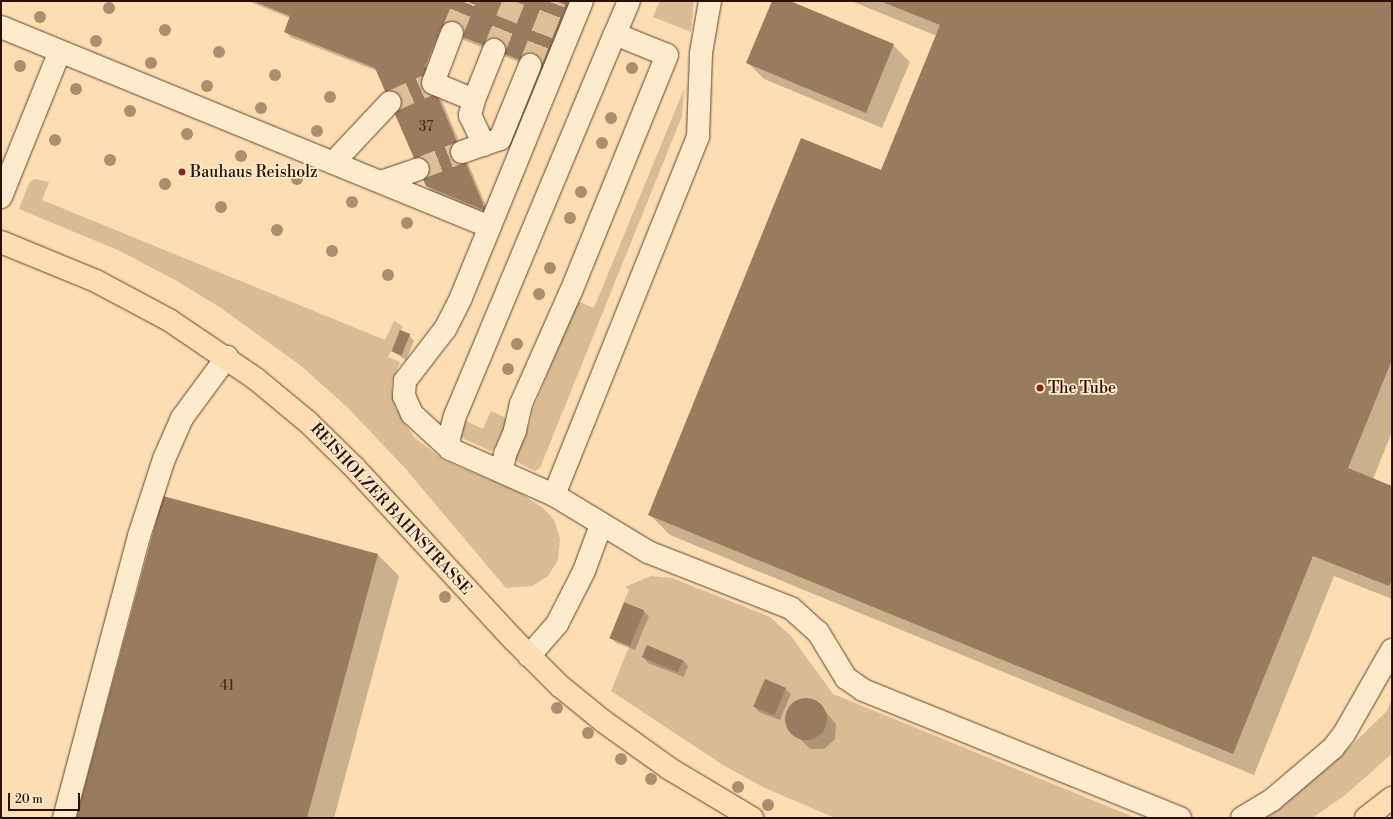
<!DOCTYPE html>
<html>
<head>
<meta charset="utf-8">
<style>
	body { margin:0 }
	#map { position:relative; width:1393px; height:819px; overflow:hidden; background:#fddeb2; font-family:"Libre Bodoni",serif }
	div>[style] { position:absolute }
	.green>* { inset:0; background:#d9bb94 }
	.shadow>* { inset:0; background:#0003 }
	.building>* { inset:0; background:#997b5d; transform-origin:0 0 }
	.round { border-radius:50% }
	.minor-tunnel>* { height:22px; margin-top:-11px; transform-origin:0; background:repeating-linear-gradient(90deg,#debf97 0 22px,transparent 0 33px) }
	.roads { filter:drop-shadow(0 0 1px #60432c) drop-shadow(0 0 1px #60432c) }
	.minor>* { height:22px; margin:-11px; padding:0 11px; transform-origin:11px; border-radius:11px; background:#feeacd }
	.major>* { height:22px; margin:-11px; padding:0 11px; transform-origin:11px; border-radius:11px; background:#fddeb2 }
	.trees>* { width:12px; height:12px; margin:-6px; border-radius:50%; background:#ac8d6d }
	.dots>* { width:11px; height:11px; translate:-50% -50%; box-sizing:border-box; border:2px solid #feeacd; border-radius:50% }
	span { translate:-50% -50%; white-space:nowrap; text-align:center; line-height:1.15; -webkit-text-stroke:3.5px #feeacd; paint-order:stroke }
	.number-label { font-size:14px; color:#472a17 }
	.number-label span { -webkit-text-stroke-width:0 }
	.poi-label { font-size:16px; color:#2c0f00 }
	.left { translate:0 -50%; text-align:left }
	.street-label { font-size:16px; color:#2c0f00 }
	.frame { position:absolute; inset:0; border:2px solid #2c0f00; pointer-events:none }
	.scale { position:absolute; left:8px; top:793px; width:72px; height:18px; box-sizing:border-box; border:2px solid #2c0f00; border-top:0; padding-left:5px; font-size:12px; line-height:14px; white-space:nowrap; color:#2c0f00; -webkit-text-stroke:3px #feeacd; paint-order:stroke }
</style>
</head>
<body>
<div id="map">
	<div class="green">
		<div style="clip-path:polygon(660px 1px,694px 1px,691px 32px,653px 17px)"></div>
		<div style="clip-path:polygon(684px 89px,682px 116px,540px 468px,535px 471px,517px 462px,516px 458px,531px 420px,532px 412px,577px 301px,594px 308px)"></div>
		<div style="clip-path:polygon(34px 179px,49px 182px,42px 200px,385px 340px,394px 321px,403px 326px,388px 357px,400px 362px,391px 384px,395px 407px,404px 423px,415px 438px,445px 461px,518px 492px,543px 508px,554px 520px,560px 539px,558px 560px,548px 576px,532px 586px,506px 588px,404px 467px,347px 407px,300px 365px,218px 306px,175px 280px,120px 251px,19px 209px,29px 183px)"></div>
		<div style="clip-path:polygon(491px 411px,508px 419px,494px 449px,491px 451px,460px 437px,464px 420px,483px 429px)"></div>
		<div style="clip-path:polygon(651px 576px,672px 578px,770px 617px,791px 636px,833px 694px,1136px 818px,835px 818px,765px 788px,723px 765px,611px 691px,644px 610px,624px 602px,629px 590px,625px 587px)"></div>
		<div style="clip-path:polygon(1392px 698px,1392px 753px,1386px 759px,1344px 796px,1312px 818px,1267px 818px,1333px 763px,1386px 712px)"></div>
	</div>
	<div class="shadow">
		<div style="clip-path:polygon(248px 1px,579px 1px,549px 74px,446px 33px,430px 72px,490px 215px,432px 191px,427px 186px,377px 71px,290px 37px,285px 31px,290px 18px)"></div>
		<div style="clip-path:polygon(773px 1px,787px 1px,893px 45px,910px 62px,882px 128px,764px 79px,748px 63px)"></div>
		<div style="clip-path:polygon(851px 1px,1392px 1px,1392px 432px,1373px 479px,1392px 487px,1392px 599px,1334px 576px,1254px 775px,670px 535px,649px 514px,882px 172px,937px 36px)"></div>
		<div style="clip-path:polygon(409px 335px,414px 341px,406px 360px,392px 351px)"></div>
		<div style="clip-path:polygon(378px 555px,399px 576px,334px 818px,77px 818px)"></div>
		<div style="clip-path:polygon(643px 611px,649px 616px,635px 650px,616px 643px,611px 637px)"></div>
		<div style="clip-path:polygon(643px 657px,683px 660px,688px 666px,684px 677px,648px 663px)"></div>
		<div style="clip-path:polygon(785px 689px,791px 694px,780px 720px,759px 712px,754px 706px)"></div>
		<div style="clip-path:polygon(802px 700px,816px 701px,836px 724px,835px 739px,824px 749px,810px 749px,787px 725px,789px 708px)"></div>
	</div>
	<div class="building">
		<div style="clip-path:polygon(253px 1px,572px 1px,544px 70px,441px 28px,425px 66px,486px 211px,426px 186px,375px 68px,284px 32px,290px 16px)"></div>
		<div style="clip-path:polygon(772px 1px,790px 1px,894px 44px,866px 113px,746px 63px)"></div>
		<div style="clip-path:polygon(880px 1px,1392px 1px,1392px 360px,1348px 468px,1392px 486px,1392px 579px,1389px 586px,1313px 556px,1233px 754px,648px 515px,801px 138px,881px 170px,940px 25px)"></div>
		<div style="left:400px;top:330px;width:11px;height:23px;rotate:22deg"></div>
		<div style="clip-path:polygon(163px 496px,378px 554px,307px 818px,76px 818px)"></div>
		<div style="left:624px;top:602px;width:22px;height:39px;rotate:22deg"></div>
		<div style="left:647px;top:645px;width:39px;height:13px;rotate:23deg"></div>
		<div style="left:765px;top:679px;width:23px;height:30px;rotate:23deg"></div>
		<div class="round" style="left:785px;top:698px;width:42px;height:42px"></div>
	</div>
	<div class="minor-tunnel">
		<div style="left:452px;top:33px;width:35px;rotate:-68deg"></div>
		<div style="left:494px;top:50px;width:53px;rotate:-67.8deg"></div>
		<div style="left:530px;top:65px;width:69px;rotate:-68.7deg"></div>
		<div style="left:390px;top:102px;width:47px;rotate:-23.8deg"></div>
		<div style="left:418px;top:169px;width:47px;rotate:-21.1deg"></div>
	</div>
	<div class="roads">
		<div class="minor">
			<div style="left:582px;top:1px;width:321px;rotate:112.2deg"></div>
			<div style="left:461px;top:298px;width:35px;rotate:117deg"></div>
			<div style="left:445px;top:329px;width:66px;rotate:127.6deg"></div>
			<div style="left:405px;top:381px;width:15px;rotate:94deg"></div>
			<div style="left:404px;top:396px;width:20px;rotate:66deg"></div>
			<div style="left:412px;top:414px;width:52px;rotate:42.6deg"></div>
			<div style="left:450px;top:449px;width:114px;rotate:23.9deg"></div>
			<div style="left:554px;top:495px;width:110px;rotate:31.2deg"></div>
			<div style="left:648px;top:552px;width:154px;rotate:21.4deg"></div>
			<div style="left:791px;top:608px;width:36px;rotate:42deg"></div>
			<div style="left:818px;top:632px;width:54px;rotate:58.7deg"></div>
			<div style="left:846px;top:678px;width:21px;rotate:35deg"></div>
			<div style="left:863px;top:690px;width:342px;rotate:22deg"></div>
			<div style="left:1px;top:27px;width:528px;rotate:22.24deg"></div>
			<div style="left:452px;top:33px;width:53px;rotate:110.8deg"></div>
			<div style="left:433px;top:83px;width:44px;rotate:22.5deg"></div>
			<div style="left:474px;top:100px;width:16px;rotate:105deg"></div>
			<div style="left:470px;top:115px;width:33px;rotate:65deg"></div>
			<div style="left:615px;top:34px;width:36px;rotate:-67deg"></div>
			<div style="left:474px;top:100px;width:54px;rotate:-68.2deg"></div>
			<div style="left:462px;top:152px;width:40px;rotate:-18.9deg"></div>
			<div style="left:500px;top:139px;width:80px;rotate:-67.9deg"></div>
			<div style="left:333px;top:163px;width:83px;rotate:-46.9deg"></div>
			<div style="left:381px;top:182px;width:39px;rotate:-19deg"></div>
			<div style="left:1px;top:197px;width:157px;rotate:-68deg"></div>
			<div style="left:450px;top:449px;width:11px;rotate:-95deg"></div>
			<div style="left:449px;top:438px;width:23px;rotate:-75deg"></div>
			<div style="left:455px;top:416px;width:414px;rotate:-67.3deg"></div>
			<div style="left:615px;top:34px;width:56px;rotate:22deg"></div>
			<div style="left:667px;top:55px;width:255px;rotate:112.1deg"></div>
			<div style="left:571px;top:291px;width:124px;rotate:113.9deg"></div>
			<div style="left:521px;top:404px;width:28px;rotate:103deg"></div>
			<div style="left:515px;top:431px;width:25px;rotate:113deg"></div>
			<div style="left:505px;top:454px;width:17px;rotate:100deg"></div>
			<div style="left:554px;top:495px;width:387px;rotate:-68.1deg"></div>
			<div style="left:698px;top:136px;width:83px;rotate:-87.9deg"></div>
			<div style="left:701px;top:53px;width:53px;rotate:-80.2deg"></div>
			<div style="left:529px;top:656px;width:43px;rotate:-48.8deg"></div>
			<div style="left:557px;top:624px;width:59px;rotate:-63deg"></div>
			<div style="left:584px;top:571px;width:49px;rotate:-69.7deg"></div>
			<div style="left:64px;top:818px;width:292px;rotate:-75.1deg"></div>
			<div style="left:139px;top:536px;width:81px;rotate:-72deg"></div>
			<div style="left:164px;top:459px;width:45px;rotate:-66.3deg"></div>
			<div style="left:182px;top:418px;width:76px;rotate:-53.6deg"></div>
			<div style="left:1242px;top:818px;width:35px;rotate:-31deg"></div>
			<div style="left:1272px;top:800px;width:80px;rotate:-40.4deg"></div>
			<div style="left:1333px;top:748px;width:18px;rotate:-52deg"></div>
			<div style="left:1344px;top:734px;width:97px;rotate:-60.3deg"></div>
		</div>
		<div class="major">
			<div style="left:1px;top:242px;width:103px;rotate:22.3deg"></div>
			<div style="left:96px;top:281px;width:83px;rotate:28.1deg"></div>
			<div style="left:169px;top:320px;width:105px;rotate:34.1deg"></div>
			<div style="left:256px;top:379px;width:67px;rotate:39.6deg"></div>
			<div style="left:308px;top:422px;width:66px;rotate:44.4deg"></div>
			<div style="left:355px;top:468px;width:233px;rotate:47.3deg"></div>
			<div style="left:513px;top:639px;width:66px;rotate:45deg"></div>
			<div style="left:560px;top:686px;width:55px;rotate:39.1deg"></div>
			<div style="left:603px;top:721px;width:82px;rotate:35.6deg"></div>
			<div style="left:670px;top:769px;width:96px;rotate:30.9deg"></div>
			<div style="left:1366px;top:818px;width:33px;rotate:-38deg"></div>
		</div>
	</div>
	<div class="trees">
		<div style="left:109px;top:8px"></div>
		<div style="left:40px;top:17px"></div>
		<div style="left:165px;top:30px"></div>
		<div style="left:96px;top:41px"></div>
		<div style="left:219px;top:52px"></div>
		<div style="left:151px;top:63px"></div>
		<div style="left:20px;top:66px"></div>
		<div style="left:632px;top:68px"></div>
		<div style="left:275px;top:75px"></div>
		<div style="left:207px;top:86px"></div>
		<div style="left:76px;top:89px"></div>
		<div style="left:330px;top:97px"></div>
		<div style="left:261px;top:108px"></div>
		<div style="left:130px;top:111px"></div>
		<div style="left:611px;top:118px"></div>
		<div style="left:317px;top:131px"></div>
		<div style="left:187px;top:134px"></div>
		<div style="left:55px;top:140px"></div>
		<div style="left:602px;top:143px"></div>
		<div style="left:241px;top:156px"></div>
		<div style="left:110px;top:160px"></div>
		<div style="left:297px;top:179px"></div>
		<div style="left:165px;top:184px"></div>
		<div style="left:581px;top:192px"></div>
		<div style="left:352px;top:202px"></div>
		<div style="left:221px;top:207px"></div>
		<div style="left:570px;top:218px"></div>
		<div style="left:407px;top:223px"></div>
		<div style="left:277px;top:230px"></div>
		<div style="left:332px;top:251px"></div>
		<div style="left:550px;top:268px"></div>
		<div style="left:388px;top:275px"></div>
		<div style="left:539px;top:294px"></div>
		<div style="left:517px;top:344px"></div>
		<div style="left:508px;top:369px"></div>
		<div style="left:445px;top:597px"></div>
		<div style="left:557px;top:708px"></div>
		<div style="left:588px;top:733px"></div>
		<div style="left:621px;top:759px"></div>
		<div style="left:651px;top:779px"></div>
		<div style="left:738px;top:787px"></div>
		<div style="left:768px;top:805px"></div>
	</div>
	<div class="dots">
		<div style="left:182px;top:172px;background:#8f2418"></div>
		<div style="left:1040px;top:388px;background:#8f2418"></div>
	</div>
	<div class="number-label">
		<span style="left:426px;top:127px">37</span>
		<span style="left:227px;top:686px">41</span>
	</div>
	<div class="poi-label">
		<span class="left" style="left:190px;top:172px">Bauhaus Reisholz</span>
		<span class="left" style="left:1048px;top:388px">The Tube</span>
	</div>
	<div class="street-label">
		<span style="left:391px;top:509px;rotate:47deg">REISHOLZER BAHNSTRASSE</span>
	</div>
	<div class="frame"></div>
	<div class="scale">20 m</div>
</div>
</body>
</html>
